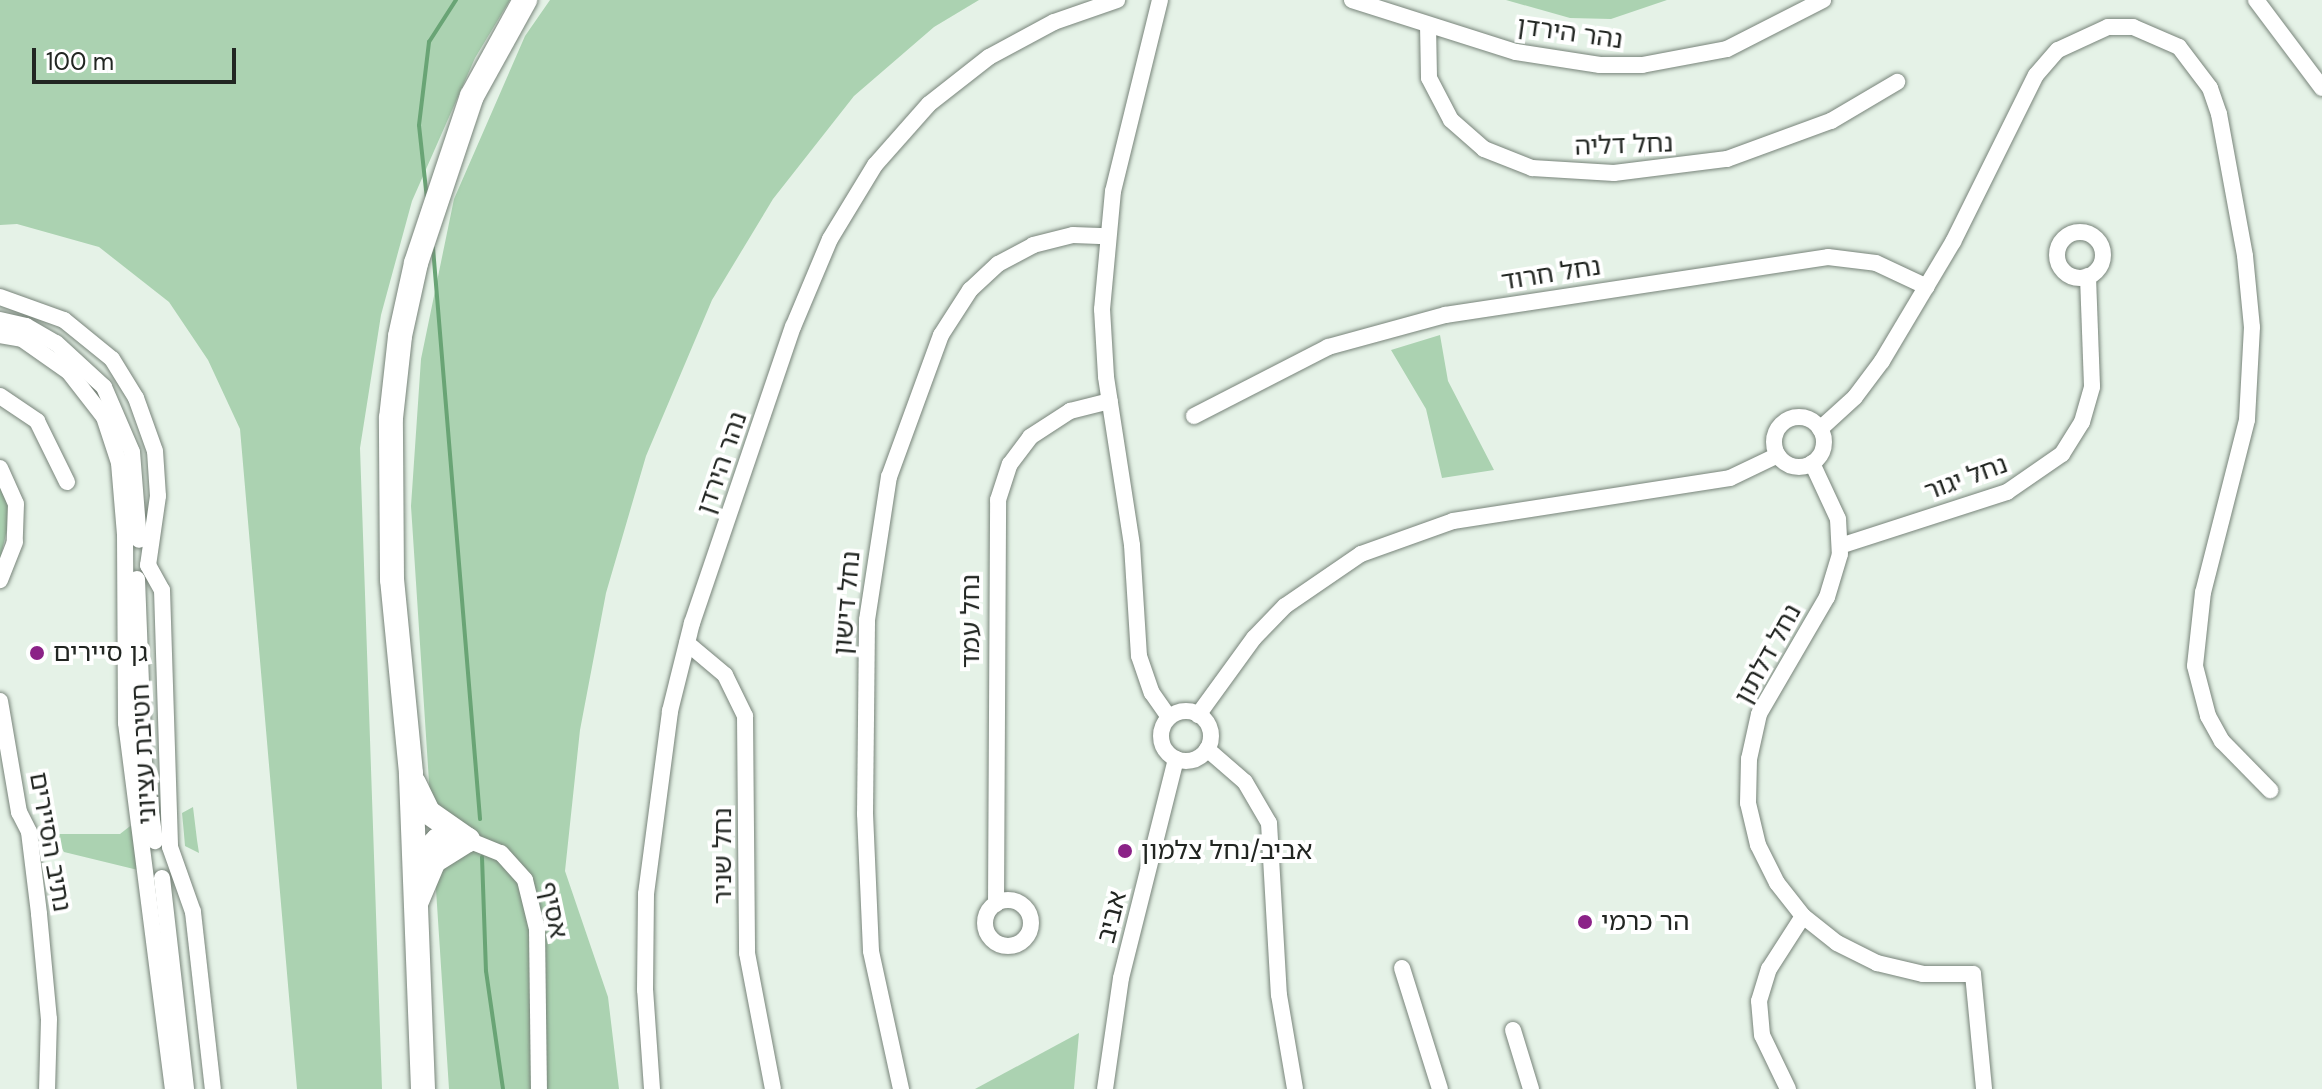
<!DOCTYPE html>
<html>
<head>
<meta charset="utf-8">
<style>
	body { margin:0 }
	#map { position:relative; width:2322px; height:1089px; overflow:hidden; background:#e5f2e7; font-family:"DM Sans","Noto Sans Hebrew",sans-serif }
	div>[style] { position:absolute }
	.green>* { inset:0; background:#abd2b1 }
	.stream>* { height:4px; margin:-2px; padding:0 2px; transform-origin:2px; border-radius:2px; background:#69a475 }
	.roads { filter:drop-shadow(0 0 2px #78847a) drop-shadow(0 0 2px #78847a) }
	.minor>* { height:16px; margin:-8px; padding:0 8px; transform-origin:8px; border-radius:8px; background:#fff }
	.minor>.ring { margin:-8px; padding:0; box-sizing:content-box; background:none; border:16px solid #fff; border-radius:50% }
	.primary>* { height:24px; margin:-12px; padding:0 12px; transform-origin:12px; border-radius:12px; background:#fff }
	.dots>* { width:22px; height:22px; translate:-50% -50%; box-sizing:border-box; border:4px solid #fff; border-radius:50% }
	span { translate:-50% -50%; white-space:nowrap; text-align:center; line-height:1.15; -webkit-text-stroke:8px #fff; paint-order:stroke }
	.street-label { font-size:26px; color:#222622 }
	.poi-label { font-size:26px; color:#222622 }
	.left { translate:0 -50%; text-align:left }
	.scale { position:absolute; left:32px; top:48px; width:204px; height:36px; box-sizing:border-box; border:4px solid #222622; border-top:0; padding-left:10px; font-size:24px; line-height:28px; white-space:nowrap; color:#222622; -webkit-text-stroke:6px #fff; paint-order:stroke }
</style>
</head>
<body>
<div id="map">
	<div class="green">
		<div style="clip-path:polygon(0 0,510px 0,475px 58px,412px 201px,381px 315px,360px 448px,382px 1089px,297px 1089px,240px 429px,208px 360px,169px 302px,99px 247px,17px 224px,0 225px)"></div>
		<div style="clip-path:polygon(550px 0,979px 0,934px 27px,854px 96px,773px 199px,712px 300px,646px 456px,606px 593px,580px 730px,565px 871px,608px 997px,619px 1089px,449px 1089px,411px 506px,421px 359px,454px 199px,525px 36px)"></div>
		<div style="clip-path:polygon(1506px 0,1667px 0,1611px 19px,1570px 18px)"></div>
		<div style="clip-path:polygon(1440px 335px,1448px 381px,1494px 470px,1442px 478px,1426px 409px,1391px 350px)"></div>
		<div style="clip-path:polygon(0 481px,11px 512px,0 560px)"></div>
		<div style="clip-path:polygon(193px 807px,197px 840px,199px 853px,185px 846px,184px 834px,182px 813px)"></div>
		<div style="clip-path:polygon(134px 823px,142px 871px,64px 852px,53px 834px,120px 834px)"></div>
		<div style="clip-path:polygon(1079px 1033px,1074px 1089px,975px 1089px)"></div>
	</div>
	<div class="stream">
		<div style="left:427px;top:199px;width:74px;rotate:-96.2deg"></div>
		<div style="left:419px;top:125px;width:84px;rotate:-83.1deg"></div>
		<div style="left:429px;top:42px;width:50px;rotate:-57.3deg"></div>
		<div style="left:433px;top:248px;width:573px;rotate:85.29deg"></div>
		<div style="left:482px;top:857px;width:114px;rotate:88deg"></div>
		<div style="left:486px;top:971px;width:119px;rotate:81.8deg"></div>
	</div>
	<div class="roads">
		<div class="minor">
			<div style="left:1160px;top:0;width:197px;rotate:103.8deg"></div>
			<div style="left:1113px;top:191px;width:119px;rotate:95.3deg"></div>
			<div style="left:1102px;top:309px;width:68px;rotate:86.6deg"></div>
			<div style="left:1106px;top:377px;width:170px;rotate:81.2deg"></div>
			<div style="left:1132px;top:545px;width:111px;rotate:86.4deg"></div>
			<div style="left:1139px;top:656px;width:39px;rotate:71deg"></div>
			<div style="left:1152px;top:693px;width:29px;rotate:55deg"></div>
			<div style="left:1352px;top:0;width:172px;rotate:17.6deg"></div>
			<div style="left:1516px;top:52px;width:85px;rotate:8.8deg"></div>
			<div style="left:1600px;top:65px;width:42px"></div>
			<div style="left:1642px;top:65px;width:86px;rotate:-10.7deg"></div>
			<div style="left:1727px;top:49px;width:108px;rotate:-27deg"></div>
			<div style="left:2256px;top:0;width:110px;rotate:53.1deg"></div>
			<div style="left:1428px;top:25px;width:53px;rotate:88.9deg"></div>
			<div style="left:1429px;top:78px;width:47px;rotate:62.4deg"></div>
			<div style="left:1451px;top:120px;width:44px;rotate:41.3deg"></div>
			<div style="left:1484px;top:149px;width:52px;rotate:21.6deg"></div>
			<div style="left:1532px;top:168px;width:82px;rotate:3.5deg"></div>
			<div style="left:1614px;top:173px;width:114px;rotate:-7.1deg"></div>
			<div style="left:1727px;top:159px;width:111px;rotate:-20.1deg"></div>
			<div style="left:1831px;top:121px;width:77px;rotate:-30.6deg"></div>
			<div class="ring" style="left:2057px;top:232px;width:30px;height:30px"></div>
			<div style="left:0;top:297px;width:68px;rotate:19.8deg"></div>
			<div style="left:64px;top:320px;width:62px;rotate:39.1deg"></div>
			<div style="left:112px;top:359px;width:46px;rotate:58.4deg"></div>
			<div style="left:136px;top:398px;width:56px;rotate:70.3deg"></div>
			<div style="left:155px;top:451px;width:45px;rotate:86.2deg"></div>
			<div style="left:158px;top:496px;width:70px;rotate:98.2deg"></div>
			<div style="left:148px;top:565px;width:29px;rotate:61deg"></div>
			<div style="left:162px;top:590px;width:257px;rotate:88.2deg"></div>
			<div style="left:170px;top:847px;width:69px;rotate:70.5deg"></div>
			<div style="left:193px;top:912px;width:178px;rotate:83.6deg"></div>
			<div style="left:0;top:320px;width:27px;rotate:13deg"></div>
			<div style="left:26px;top:326px;width:34px;rotate:30deg"></div>
			<div style="left:56px;top:343px;width:65px;rotate:42.5deg"></div>
			<div style="left:104px;top:387px;width:71px;rotate:66.7deg"></div>
			<div style="left:132px;top:452px;width:88px;rotate:85.5deg"></div>
			<div style="left:0;top:335px;width:22px;rotate:10deg"></div>
			<div style="left:22px;top:339px;width:57px;rotate:35.1deg"></div>
			<div style="left:69px;top:372px;width:57px;rotate:52.1deg"></div>
			<div style="left:104px;top:417px;width:48px;rotate:71.9deg"></div>
			<div style="left:119px;top:463px;width:72px;rotate:85.2deg"></div>
			<div style="left:125px;top:535px;width:188px;rotate:89.7deg"></div>
			<div style="left:126px;top:723px;width:369px;rotate:82.7deg"></div>
			<div style="left:0;top:396px;width:45px;rotate:34deg"></div>
			<div style="left:37px;top:421px;width:68px;rotate:63.8deg"></div>
			<div style="left:1194px;top:416px;width:151px;rotate:-27.2deg"></div>
			<div style="left:1328px;top:347px;width:121px;rotate:-15.3deg"></div>
			<div style="left:1445px;top:315px;width:387px;rotate:-8.6deg"></div>
			<div style="left:1828px;top:257px;width:48px;rotate:7.1deg"></div>
			<div style="left:1876px;top:263px;width:56px;rotate:25.2deg"></div>
			<div class="ring" style="left:1774px;top:417px;width:34px;height:34px"></div>
			<div style="left:1820px;top:429px;width:47px;rotate:-42.4deg"></div>
			<div style="left:1855px;top:397px;width:45px;rotate:-53.1deg"></div>
			<div style="left:1882px;top:361px;width:139px;rotate:-59.2deg"></div>
			<div style="left:1953px;top:242px;width:186px;rotate:-63.6deg"></div>
			<div style="left:2036px;top:75px;width:33px;rotate:-49deg"></div>
			<div style="left:2058px;top:50px;width:55px;rotate:-24.7deg"></div>
			<div style="left:2108px;top:27px;width:25px"></div>
			<div style="left:2133px;top:27px;width:50px;rotate:23.5deg"></div>
			<div style="left:2179px;top:47px;width:51px;rotate:52.9deg"></div>
			<div style="left:2210px;top:88px;width:28px;rotate:71deg"></div>
			<div style="left:2219px;top:114px;width:144px;rotate:79.6deg"></div>
			<div style="left:2245px;top:256px;width:71px;rotate:84.4deg"></div>
			<div style="left:2252px;top:327px;width:93px;rotate:93.1deg"></div>
			<div style="left:2247px;top:420px;width:178px;rotate:104.3deg"></div>
			<div style="left:2203px;top:592px;width:74px;rotate:96.2deg"></div>
			<div style="left:2195px;top:666px;width:52px;rotate:75.4deg"></div>
			<div style="left:2208px;top:716px;width:29px;rotate:61deg"></div>
			<div style="left:2222px;top:741px;width:69px;rotate:45.6deg"></div>
			<div style="left:1812px;top:463px;width:62px;rotate:65.1deg"></div>
			<div style="left:1838px;top:519px;width:35px;rotate:87deg"></div>
			<div style="left:1840px;top:554px;width:45px;rotate:106.8deg"></div>
			<div style="left:1827px;top:597px;width:135px;rotate:120.2deg"></div>
			<div style="left:1759px;top:714px;width:46px;rotate:102.5deg"></div>
			<div style="left:1749px;top:759px;width:44px;rotate:91.3deg"></div>
			<div style="left:1748px;top:803px;width:43px;rotate:76.6deg"></div>
			<div style="left:1758px;top:845px;width:42px;rotate:63.4deg"></div>
			<div style="left:1777px;top:883px;width:42px;rotate:51.8deg"></div>
			<div style="left:1803px;top:916px;width:43px;rotate:38.5deg"></div>
			<div style="left:1837px;top:943px;width:45px;rotate:26.6deg"></div>
			<div style="left:1877px;top:963px;width:47px;rotate:13.4deg"></div>
			<div style="left:1923px;top:974px;width:50px"></div>
			<div style="left:1973px;top:974px;width:116px;rotate:84.5deg"></div>
			<div style="left:0;top:468px;width:39px;rotate:66deg"></div>
			<div style="left:16px;top:504px;width:38px;rotate:92deg"></div>
			<div style="left:15px;top:542px;width:41px;rotate:111.5deg"></div>
			<div style="left:1840px;top:546px;width:176px;rotate:-17.9deg"></div>
			<div style="left:2007px;top:492px;width:67px;rotate:-34.6deg"></div>
			<div style="left:2062px;top:454px;width:38px;rotate:-58deg"></div>
			<div style="left:2082px;top:422px;width:37px;rotate:-74deg"></div>
			<div style="left:2092px;top:386px;width:110px;rotate:-92.1deg"></div>
			<div style="left:137px;top:579px;width:185px;rotate:87.8deg"></div>
			<div style="left:144px;top:764px;width:78px;rotate:81.9deg"></div>
			<div style="left:687px;top:643px;width:50px;rotate:40.1deg"></div>
			<div style="left:725px;top:675px;width:46px;rotate:64deg"></div>
			<div style="left:745px;top:716px;width:237px;rotate:89.5deg"></div>
			<div style="left:747px;top:953px;width:138px;rotate:79.2deg"></div>
			<div style="left:0;top:701px;width:113px;rotate:80.3deg"></div>
			<div style="left:19px;top:812px;width:22px;rotate:63deg"></div>
			<div style="left:29px;top:832px;width:83px;rotate:83deg"></div>
			<div style="left:39px;top:914px;width:105px;rotate:84.6deg"></div>
			<div style="left:49px;top:1019px;width:70px;rotate:91.6deg"></div>
			<div class="ring" style="left:1161px;top:711px;width:34px;height:34px"></div>
			<div style="left:1198px;top:715px;width:95px;rotate:-54deg"></div>
			<div style="left:1254px;top:638px;width:45px;rotate:-45.9deg"></div>
			<div style="left:1285px;top:606px;width:92px;rotate:-34.4deg"></div>
			<div style="left:1361px;top:554px;width:98px;rotate:-19.7deg"></div>
			<div style="left:1453px;top:521px;width:280px;rotate:-8.8deg"></div>
			<div style="left:1730px;top:478px;width:53px;rotate:-25.6deg"></div>
			<div style="left:1207px;top:749px;width:50px;rotate:41deg"></div>
			<div style="left:1245px;top:782px;width:48px;rotate:59.7deg"></div>
			<div style="left:1269px;top:823px;width:172px;rotate:86.7deg"></div>
			<div style="left:1279px;top:995px;width:95px;rotate:80.3deg"></div>
			<div style="left:414px;top:858px;width:30px;rotate:-45deg"></div>
			<div style="left:435px;top:837px;width:33px;rotate:5deg"></div>
			<div style="left:468px;top:840px;width:35px;rotate:22deg"></div>
			<div style="left:501px;top:853px;width:36px;rotate:48deg"></div>
			<div style="left:525px;top:880px;width:50px;rotate:76.2deg"></div>
			<div style="left:537px;top:929px;width:160px;rotate:89.3deg"></div>
			<div style="left:162px;top:878px;width:212px;rotate:83.5deg"></div>
			<div class="ring" style="left:985px;top:900px;width:30px;height:30px"></div>
			<div style="left:996px;top:904px;width:404px;rotate:-89.7deg"></div>
			<div style="left:998px;top:500px;width:38px;rotate:-72deg"></div>
			<div style="left:1010px;top:464px;width:34px;rotate:-53deg"></div>
			<div style="left:1030px;top:437px;width:48px;rotate:-33deg"></div>
			<div style="left:1070px;top:411px;width:41px;rotate:-14deg"></div>
			<div style="left:1402px;top:968px;width:127px;rotate:72.6deg"></div>
			<div style="left:1513px;top:1030px;width:62px;rotate:73deg"></div>
			<div style="left:652px;top:1089px;width:99px;rotate:-94deg"></div>
			<div style="left:645px;top:990px;width:96px;rotate:-89.4deg"></div>
			<div style="left:646px;top:894px;width:185px;rotate:-82.5deg"></div>
			<div style="left:670px;top:711px;width:91px;rotate:-76deg"></div>
			<div style="left:692px;top:623px;width:313px;rotate:-71.2deg"></div>
			<div style="left:793px;top:327px;width:95px;rotate:-67.2deg"></div>
			<div style="left:830px;top:239px;width:87px;rotate:-58.7deg"></div>
			<div style="left:875px;top:165px;width:81px;rotate:-48.5deg"></div>
			<div style="left:929px;top:104px;width:76px;rotate:-38.1deg"></div>
			<div style="left:989px;top:57px;width:74px;rotate:-28.3deg"></div>
			<div style="left:1054px;top:22px;width:67px;rotate:-19.2deg"></div>
			<div style="left:901px;top:1089px;width:141px;rotate:-102.3deg"></div>
			<div style="left:871px;top:951px;width:137px;rotate:-92.5deg"></div>
			<div style="left:865px;top:814px;width:194px;rotate:-89.4deg"></div>
			<div style="left:867px;top:620px;width:145px;rotate:-81.3deg"></div>
			<div style="left:889px;top:477px;width:151px;rotate:-69.9deg"></div>
			<div style="left:941px;top:335px;width:54px;rotate:-57.2deg"></div>
			<div style="left:970px;top:290px;width:38px;rotate:-43deg"></div>
			<div style="left:998px;top:264px;width:40px;rotate:-28deg"></div>
			<div style="left:1033px;top:245px;width:41px;rotate:-14deg"></div>
			<div style="left:1073px;top:235px;width:33px;rotate:2deg"></div>
			<div style="left:1105px;top:1089px;width:112px;rotate:-81.8deg"></div>
			<div style="left:1121px;top:978px;width:226px;rotate:-75.9deg"></div>
			<div style="left:1788px;top:1089px;width:60px;rotate:-115.7deg"></div>
			<div style="left:1762px;top:1035px;width:34px;rotate:-95deg"></div>
			<div style="left:1759px;top:1001px;width:34px;rotate:-73deg"></div>
			<div style="left:1769px;top:969px;width:63px;rotate:-57.3deg"></div>
		</div>
		<div class="primary">
			<div style="left:414px;top:783px;width:32px;rotate:64deg"></div>
			<div style="left:428px;top:812px;width:49px;rotate:35deg"></div>
			<div style="left:417px;top:901px;width:43px;rotate:-67deg"></div>
			<div style="left:434px;top:861px;width:40px;rotate:-32deg"></div>
			<div style="left:423px;top:1089px;width:316px;rotate:-92.2deg"></div>
			<div style="left:411px;top:773px;width:194px;rotate:-95.6deg"></div>
			<div style="left:392px;top:580px;width:162px;rotate:-90.4deg"></div>
			<div style="left:391px;top:418px;width:82px;rotate:-83.7deg"></div>
			<div style="left:400px;top:336px;width:75px;rotate:-77.6deg"></div>
			<div style="left:416px;top:263px;width:176px;rotate:-71.5deg"></div>
			<div style="left:472px;top:96px;width:110px;rotate:-61.1deg"></div>
		</div>
	</div>
	<div class="dots">
		<div style="left:37px;top:653px;background:#8b2287"></div>
		<div style="left:1125px;top:851px;background:#8b2287"></div>
		<div style="left:1585px;top:922px;background:#8b2287"></div>
	</div>
	<div class="street-label">
		<span style="left:1570px;top:33px;rotate:8deg">נהר הירדן</span>
		<span style="left:1624px;top:145px;rotate:-2deg">נחל דליה</span>
		<span style="left:1551px;top:274px;rotate:-9deg">נחל חרוד</span>
		<span style="left:722px;top:463px;rotate:-71deg">נהר הירדן</span>
		<span style="left:1966px;top:478px;rotate:-20deg">נחל יגור</span>
		<span style="left:847px;top:603px;rotate:-85deg">נחל דישון</span>
		<span style="left:971px;top:621px;rotate:-90deg">נחל עמד</span>
		<span style="left:1768px;top:654px;rotate:-61deg">נחל דלתון</span>
		<span style="left:144px;top:754px;rotate:-93deg">חטיבת עציוני</span>
		<span style="left:50px;top:842px;rotate:80deg">נתיב הסיירים</span>
		<span style="left:723px;top:856px;rotate:-90deg">נחל שניר</span>
		<span style="left:553px;top:910px;rotate:78deg">אסיף</span>
		<span style="left:1112px;top:917px;rotate:-76deg">אביב</span>
	</div>
	<div class="poi-label">
		<span class="left" style="left:53px;top:653px">גן סיירים</span>
		<span class="left" style="left:1141px;top:851px">אביב/נחל צלמון</span>
		<span class="left" style="left:1601px;top:922px">הר כרמי</span>
	</div>
	<div class="scale">100 m</div>
</div>
</body>
</html>
